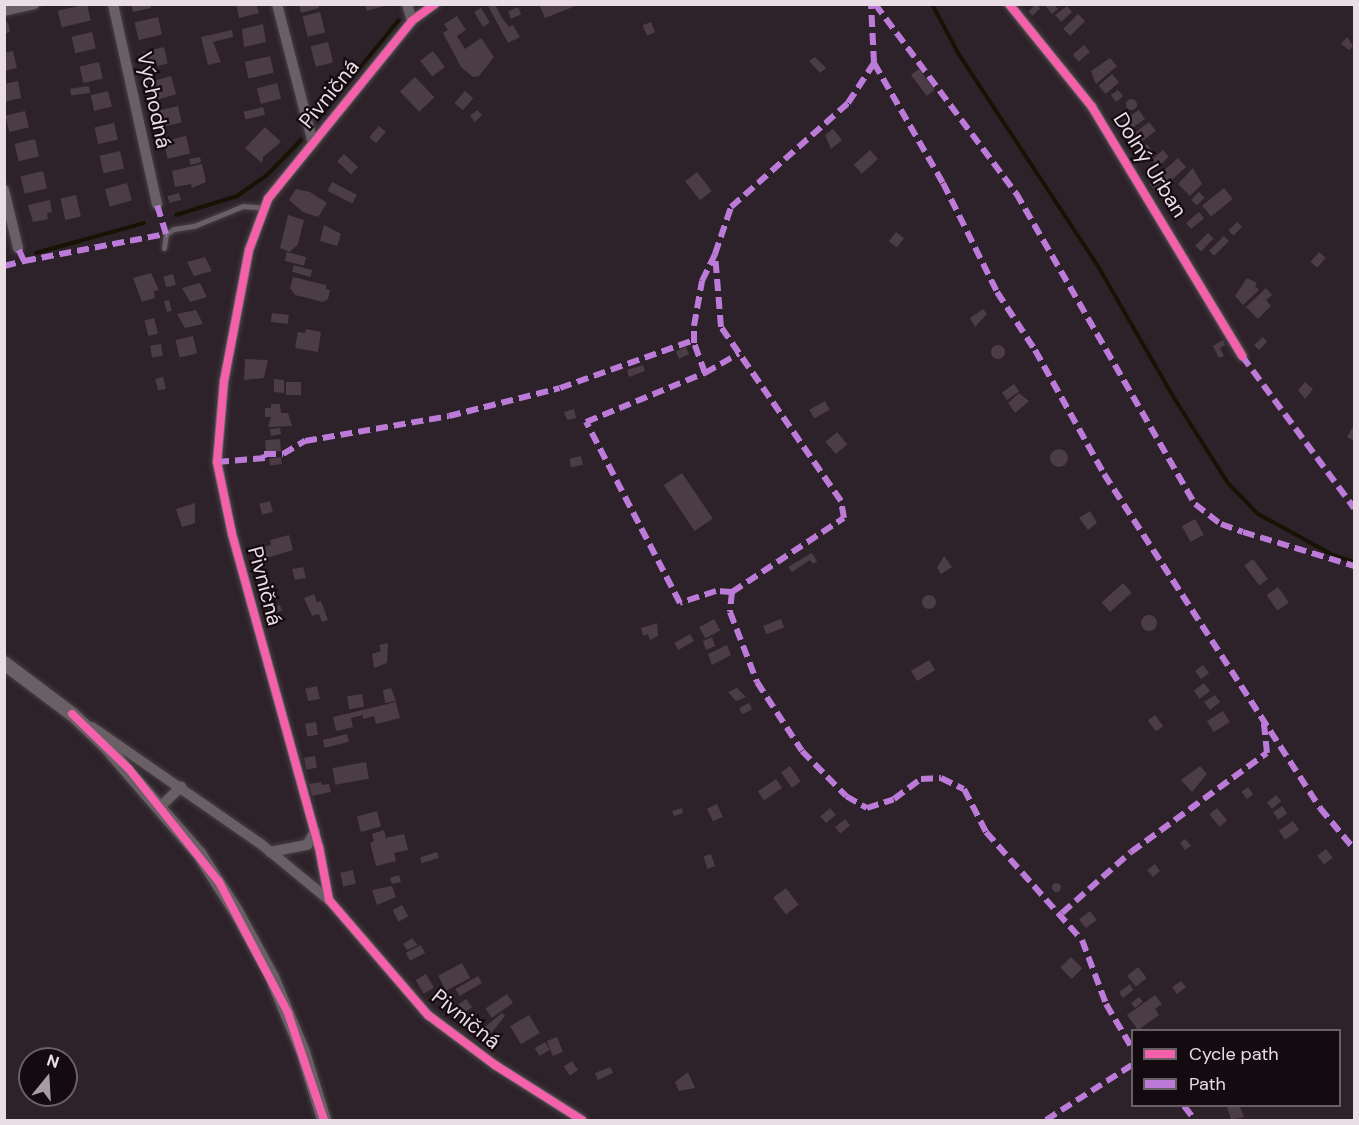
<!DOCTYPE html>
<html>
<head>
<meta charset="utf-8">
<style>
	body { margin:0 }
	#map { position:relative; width:1359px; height:1125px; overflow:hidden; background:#2d2229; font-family:"DM Sans",sans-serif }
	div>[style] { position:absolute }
	.stream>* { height:4px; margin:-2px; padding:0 2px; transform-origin:2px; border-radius:2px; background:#161304 }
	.building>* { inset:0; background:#4c3c46; transform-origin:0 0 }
	.round { border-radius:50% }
	.roads { filter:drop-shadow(0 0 2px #473e44) drop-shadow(0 0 2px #473e44) }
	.service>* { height:5px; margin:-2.5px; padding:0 2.5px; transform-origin:2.5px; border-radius:2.5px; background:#696065 }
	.minor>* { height:10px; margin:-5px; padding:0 5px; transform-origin:5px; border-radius:5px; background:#696065 }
	.tertiary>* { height:14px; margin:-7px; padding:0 7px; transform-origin:7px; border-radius:7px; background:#696065 }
	.quiet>* { height:6px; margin-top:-3px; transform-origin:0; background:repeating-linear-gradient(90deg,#bd7bd9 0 12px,transparent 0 18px) }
	.cycleway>* { height:8px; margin:-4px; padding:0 4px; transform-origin:4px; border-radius:4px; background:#f560ab }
	span { translate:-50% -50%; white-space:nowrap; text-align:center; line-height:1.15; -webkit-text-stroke:4.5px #140b10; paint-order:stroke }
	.street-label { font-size:21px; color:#ebdde5 }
	.frame { position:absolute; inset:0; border:6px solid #ebdde5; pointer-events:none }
	.legend { position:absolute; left:1131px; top:1029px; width:210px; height:78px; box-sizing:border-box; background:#140b10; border:2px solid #6a5f65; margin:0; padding:8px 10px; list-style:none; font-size:18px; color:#ebdde5 }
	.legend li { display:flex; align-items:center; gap:12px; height:30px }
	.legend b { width:30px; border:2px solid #6a5f65 }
	.north { position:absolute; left:18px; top:1047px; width:60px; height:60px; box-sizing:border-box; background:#140b10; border:2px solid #6a5f65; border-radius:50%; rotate:18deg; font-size:16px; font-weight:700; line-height:24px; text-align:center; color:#ebdde5 }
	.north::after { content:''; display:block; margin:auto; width:21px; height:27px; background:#a89ca3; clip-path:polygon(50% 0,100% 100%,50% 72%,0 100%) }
</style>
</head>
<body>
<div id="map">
	<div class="stream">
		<div style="left:932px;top:4px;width:55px;rotate:62deg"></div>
		<div style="left:958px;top:53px;width:257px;rotate:56.7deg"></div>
		<div style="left:1099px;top:268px;width:150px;rotate:60deg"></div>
		<div style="left:1174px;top:398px;width:101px;rotate:57.6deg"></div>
		<div style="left:1228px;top:483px;width:43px;rotate:45.9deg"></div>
		<div style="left:1258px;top:514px;width:85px;rotate:28.7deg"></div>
		<div style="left:1333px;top:555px;width:22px;rotate:18deg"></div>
		<div style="left:320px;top:116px;width:124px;rotate:-50.5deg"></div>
		<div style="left:176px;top:215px;width:64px;rotate:-17.3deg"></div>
		<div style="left:237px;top:196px;width:37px;rotate:-35deg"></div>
		<div style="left:267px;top:175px;width:49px;rotate:-45.8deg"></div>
		<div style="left:36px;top:253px;width:112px;rotate:-15.5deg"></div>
	</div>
	<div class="building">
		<div style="left:87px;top:4px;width:17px;height:30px;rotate:77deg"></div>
		<div style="clip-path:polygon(131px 4px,150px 4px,151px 8px,133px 12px)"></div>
		<div style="clip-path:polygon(236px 4px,256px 4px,259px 13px,239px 18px)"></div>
		<div style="clip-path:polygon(299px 4px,318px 4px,319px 8px,301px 13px)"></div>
		<div style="clip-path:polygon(365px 4px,388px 4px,388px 5px,367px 11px)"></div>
		<div style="clip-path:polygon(487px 4px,495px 4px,502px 18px,509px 27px,513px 25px,520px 37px,508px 43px)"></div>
		<div style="clip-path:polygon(544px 4px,578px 4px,578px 5px,545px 18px,540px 6px)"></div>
		<div style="left:1036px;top:4px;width:6px;height:11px;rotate:45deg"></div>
		<div style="clip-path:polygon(1044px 4px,1054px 4px,1058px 9px,1052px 14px)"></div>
		<div style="clip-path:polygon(1067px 6px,1072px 12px,1061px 22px,1055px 15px)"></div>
		<div style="left:518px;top:7px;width:8px;height:11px;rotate:67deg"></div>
		<div style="left:481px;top:8px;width:17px;height:8px;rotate:59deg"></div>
		<div style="left:320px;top:12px;width:21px;height:18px;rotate:76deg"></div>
		<div style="left:1078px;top:14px;width:10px;height:21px;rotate:45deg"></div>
		<div style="clip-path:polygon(457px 16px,466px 30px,457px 36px,465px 49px,481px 38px,494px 57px,479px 76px,473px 77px,461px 67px,443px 33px,448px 30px,444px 24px)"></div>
		<div style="left:158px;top:17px;width:18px;height:24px;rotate:77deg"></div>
		<div style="clip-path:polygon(8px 22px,10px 32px,6px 33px,4px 41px,4px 23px)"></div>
		<div style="left:651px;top:22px;width:11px;height:9px;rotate:68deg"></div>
		<div style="clip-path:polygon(263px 24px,266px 42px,244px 47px,242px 29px)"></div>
		<div style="clip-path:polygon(232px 30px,233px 37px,213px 42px,221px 62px,208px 65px,201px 37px)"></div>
		<div style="left:92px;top:32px;width:17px;height:21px;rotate:77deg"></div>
		<div style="clip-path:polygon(1347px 37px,1353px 46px,1349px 50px,1341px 44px)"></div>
		<div style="left:328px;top:42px;width:21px;height:18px;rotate:76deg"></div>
		<div style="left:1084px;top:45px;width:9px;height:15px;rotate:49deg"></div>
		<div style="left:164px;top:47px;width:17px;height:22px;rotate:77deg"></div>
		<div style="clip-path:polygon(13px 51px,17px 68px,4px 71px,4px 53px)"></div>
		<div style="left:433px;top:51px;width:20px;height:16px;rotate:53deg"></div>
		<div style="left:270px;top:56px;width:17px;height:26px;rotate:77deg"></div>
		<div style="clip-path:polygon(815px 57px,826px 68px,820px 73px,809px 61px)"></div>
		<div style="clip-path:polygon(1110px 58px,1117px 66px,1096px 84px,1091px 71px)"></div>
		<div style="left:99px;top:62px;width:17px;height:20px;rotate:77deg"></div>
		<div style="left:919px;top:69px;width:26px;height:10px;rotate:53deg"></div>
		<div style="left:1112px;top:74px;width:11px;height:18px;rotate:49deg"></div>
		<div style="left:171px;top:76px;width:19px;height:20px;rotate:74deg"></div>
		<div style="left:415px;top:77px;width:28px;height:21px;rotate:46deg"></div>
		<div style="clip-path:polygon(18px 81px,21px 98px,4px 102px,4px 84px)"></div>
		<div style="left:277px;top:83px;width:16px;height:21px;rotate:75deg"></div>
		<div style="left:89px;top:86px;width:7px;height:19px;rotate:82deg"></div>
		<div style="clip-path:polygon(1118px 90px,1123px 96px,1116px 102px,1111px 95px)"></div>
		<div style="left:108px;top:91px;width:16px;height:18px;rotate:76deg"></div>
		<div style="left:465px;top:91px;width:11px;height:16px;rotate:41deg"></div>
		<div class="round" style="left:1125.5px;top:98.5px;width:11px;height:11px"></div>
		<div style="left:178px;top:106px;width:17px;height:20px;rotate:77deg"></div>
		<div style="left:263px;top:107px;width:8px;height:20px;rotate:76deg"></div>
		<div style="clip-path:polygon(477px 110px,482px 115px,475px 122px,470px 116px)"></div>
		<div style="left:1139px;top:110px;width:11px;height:19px;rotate:56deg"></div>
		<div style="left:25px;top:111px;width:17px;height:20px;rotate:77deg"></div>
		<div style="left:1149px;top:122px;width:11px;height:18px;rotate:52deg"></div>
		<div style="left:114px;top:123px;width:17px;height:20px;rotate:77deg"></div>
		<div style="left:379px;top:126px;width:9px;height:15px;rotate:41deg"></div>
		<div style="clip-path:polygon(265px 127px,281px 142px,263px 157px,262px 163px,245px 148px)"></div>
		<div style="clip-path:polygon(833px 129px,842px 140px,831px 149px,825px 135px)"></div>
		<div style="left:186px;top:136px;width:18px;height:23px;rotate:77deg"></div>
		<div style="left:35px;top:139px;width:18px;height:21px;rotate:77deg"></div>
		<div style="left:1147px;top:144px;width:14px;height:12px;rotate:51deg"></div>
		<div style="left:870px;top:150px;width:12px;height:22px;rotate:48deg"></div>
		<div style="left:1163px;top:150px;width:9px;height:15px;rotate:49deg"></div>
		<div style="left:120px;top:151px;width:18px;height:21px;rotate:77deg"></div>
		<div style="left:344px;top:154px;width:19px;height:10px;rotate:43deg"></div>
		<div style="clip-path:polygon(200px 157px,201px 162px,191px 165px,189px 159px)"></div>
		<div style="left:1178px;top:158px;width:12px;height:39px;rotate:48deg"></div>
		<div style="clip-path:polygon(202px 164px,206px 182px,192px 188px,191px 184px,175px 187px,172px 171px)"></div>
		<div style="clip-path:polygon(1193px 168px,1202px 184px,1190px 196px,1178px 184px)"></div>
		<div style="left:43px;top:171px;width:18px;height:23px;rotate:77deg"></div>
		<div style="left:697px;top:172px;width:24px;height:15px;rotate:52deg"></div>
		<div style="left:332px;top:182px;width:28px;height:10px;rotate:27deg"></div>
		<div style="left:127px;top:183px;width:18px;height:23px;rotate:74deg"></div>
		<div style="left:1224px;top:188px;width:14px;height:28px;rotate:51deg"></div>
		<div style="clip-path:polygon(296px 189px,310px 192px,327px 203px,318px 217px,303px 212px,289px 200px)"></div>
		<div style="left:1199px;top:192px;width:8px;height:11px;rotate:45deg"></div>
		<div style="left:179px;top:193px;width:7px;height:12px;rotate:74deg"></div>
		<div style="left:76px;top:195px;width:22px;height:16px;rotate:77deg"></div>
		<div style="clip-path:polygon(50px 200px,52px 212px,47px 213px,48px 219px,33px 222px,28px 205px)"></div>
		<div style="left:1199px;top:212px;width:8px;height:17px;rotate:50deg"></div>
		<div style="clip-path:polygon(288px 215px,304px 220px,298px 244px,290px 252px,280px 248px)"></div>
		<div style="left:1237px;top:222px;width:7px;height:12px;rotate:45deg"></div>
		<div style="clip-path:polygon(324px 225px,341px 234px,337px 246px,320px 241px)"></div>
		<div style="left:896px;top:232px;width:10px;height:12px;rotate:37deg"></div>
		<div style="left:1208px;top:233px;width:8px;height:18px;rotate:45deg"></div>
		<div style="left:1224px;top:236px;width:7px;height:21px;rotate:45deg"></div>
		<div style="left:287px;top:252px;width:20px;height:9px;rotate:15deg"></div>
		<div style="left:1319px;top:252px;width:9px;height:13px;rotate:41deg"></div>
		<div style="clip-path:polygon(205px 257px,212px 271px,194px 276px,187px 262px)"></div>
		<div style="left:294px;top:265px;width:19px;height:7px;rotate:16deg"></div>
		<div style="clip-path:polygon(151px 273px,159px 290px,154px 291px,155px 298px,142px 302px,133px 278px)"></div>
		<div style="left:173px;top:274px;width:11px;height:10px;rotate:75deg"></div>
		<div style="clip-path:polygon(293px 277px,326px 285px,326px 289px,330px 290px,328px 299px,323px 302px,295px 295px,290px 288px)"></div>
		<div style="clip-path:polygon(1247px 278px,1257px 283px,1255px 286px,1259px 290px,1243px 305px,1235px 296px)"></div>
		<div style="clip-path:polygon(200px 283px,207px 297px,190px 302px,182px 288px)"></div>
		<div style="clip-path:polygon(1266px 288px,1272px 295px,1266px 300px,1271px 306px,1258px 319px,1246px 307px)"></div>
		<div style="left:169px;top:300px;width:11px;height:5px;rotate:75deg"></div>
		<div style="clip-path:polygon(983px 309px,987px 314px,975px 327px,970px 318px)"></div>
		<div style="clip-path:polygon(196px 310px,203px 324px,185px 328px,177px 314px)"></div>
		<div style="left:272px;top:313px;width:17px;height:9px;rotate:7deg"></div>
		<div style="left:154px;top:318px;width:16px;height:10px;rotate:75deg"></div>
		<div style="clip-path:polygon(306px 329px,321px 332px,318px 352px,295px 348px,298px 332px,305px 333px)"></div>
		<div style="left:193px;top:336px;width:18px;height:18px;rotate:77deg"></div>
		<div style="clip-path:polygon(1263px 337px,1267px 342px,1259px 350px,1254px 345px)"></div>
		<div style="clip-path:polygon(1223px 340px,1225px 345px,1220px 348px,1224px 356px,1219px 358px,1213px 346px)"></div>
		<div style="left:161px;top:344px;width:12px;height:11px;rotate:81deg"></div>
		<div class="round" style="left:991px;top:345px;width:14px;height:14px"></div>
		<div style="left:686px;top:347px;width:8px;height:11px;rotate:67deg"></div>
		<div style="clip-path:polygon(245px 359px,268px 360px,264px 378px,244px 380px)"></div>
		<div style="clip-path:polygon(643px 365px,645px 371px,629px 377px,627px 370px)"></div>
		<div style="left:163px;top:377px;width:12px;height:8px;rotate:76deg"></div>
		<div style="clip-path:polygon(274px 379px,284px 380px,284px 393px,274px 392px)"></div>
		<div style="left:286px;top:382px;width:15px;height:13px"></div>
		<div style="clip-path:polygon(1305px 382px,1313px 389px,1305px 399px,1298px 390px)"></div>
		<div style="left:1014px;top:384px;width:9px;height:15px;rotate:54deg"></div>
		<div style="clip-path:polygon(1019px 393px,1029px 401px,1015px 413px,1008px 403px)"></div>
		<div style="left:825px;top:401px;width:10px;height:18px;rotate:61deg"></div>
		<div style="clip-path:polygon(271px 404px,280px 404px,281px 413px,288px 413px,292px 426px,268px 427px,271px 417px,265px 417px,265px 408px,271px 408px)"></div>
		<div style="clip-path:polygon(574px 409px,576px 418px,567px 420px,564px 412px)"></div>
		<div style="clip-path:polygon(1354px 425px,1354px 441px,1347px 437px)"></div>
		<div style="clip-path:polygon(280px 428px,281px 434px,271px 436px,270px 429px)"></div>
		<div style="left:837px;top:432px;width:16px;height:15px;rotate:50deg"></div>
		<div style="left:280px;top:439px;width:12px;height:15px;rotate:85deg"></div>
		<div class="round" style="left:1050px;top:449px;width:18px;height:18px"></div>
		<div style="left:581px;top:456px;width:9px;height:12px;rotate:77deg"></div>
		<div style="left:281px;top:457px;width:7px;height:12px;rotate:82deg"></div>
		<div style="left:682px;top:473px;width:55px;height:22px;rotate:56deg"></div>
		<div style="left:270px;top:501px;width:11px;height:11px;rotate:75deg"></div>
		<div style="clip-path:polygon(195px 503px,195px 523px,182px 527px,176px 509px)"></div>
		<div style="clip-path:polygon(1090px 511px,1097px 523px,1088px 530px,1079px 518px)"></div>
		<div style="left:1195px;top:519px;width:18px;height:15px;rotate:61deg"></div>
		<div style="clip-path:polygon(289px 535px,293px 550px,260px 560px,256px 549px,271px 545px,270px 540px)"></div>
		<div style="clip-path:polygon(812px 553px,817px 561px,813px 564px,810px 560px,792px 572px,788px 567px)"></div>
		<div style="clip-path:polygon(944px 556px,952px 567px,941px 574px,937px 568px)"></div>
		<div style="left:1253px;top:559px;width:25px;height:11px;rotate:53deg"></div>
		<div style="clip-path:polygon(303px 567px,306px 578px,295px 580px,292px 569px)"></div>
		<div style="left:1123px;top:583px;width:13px;height:29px;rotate:48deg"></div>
		<div style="left:1278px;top:587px;width:19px;height:14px;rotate:55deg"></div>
		<div style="clip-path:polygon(314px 594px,317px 602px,321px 601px,328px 620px,322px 622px,319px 614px,312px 616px,304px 598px)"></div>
		<div class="round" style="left:922px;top:595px;width:14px;height:14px"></div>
		<div style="left:280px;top:605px;width:6px;height:10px;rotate:72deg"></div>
		<div class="round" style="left:1141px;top:615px;width:16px;height:16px"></div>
		<div style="left:714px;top:619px;width:13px;height:17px;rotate:61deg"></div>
		<div style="left:781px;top:619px;width:9px;height:19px;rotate:69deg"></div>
		<div style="clip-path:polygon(657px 623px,658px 636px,650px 640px,648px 634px,643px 636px,641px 628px)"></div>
		<div style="left:690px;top:634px;width:8px;height:18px;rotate:60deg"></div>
		<div style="clip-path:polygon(712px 637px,715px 646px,706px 650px,703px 641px)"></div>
		<div style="clip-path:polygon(388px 643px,387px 663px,374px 668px,372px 654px,381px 651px,379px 645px)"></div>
		<div style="clip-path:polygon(727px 645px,731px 655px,712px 665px,708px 654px)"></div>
		<div style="left:929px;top:660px;width:12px;height:21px;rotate:59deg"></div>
		<div style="left:1203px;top:665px;width:10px;height:10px;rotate:53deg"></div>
		<div style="left:1204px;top:683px;width:10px;height:13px;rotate:53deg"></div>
		<div style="left:317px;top:686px;width:13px;height:12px;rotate:77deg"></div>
		<div style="clip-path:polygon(391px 688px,396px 701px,385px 703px,383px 690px)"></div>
		<div style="clip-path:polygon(737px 688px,746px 697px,736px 701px,728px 692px)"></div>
		<div style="left:362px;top:694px;width:13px;height:15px;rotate:81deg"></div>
		<div style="clip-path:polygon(1215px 695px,1220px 702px,1210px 710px,1204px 702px)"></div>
		<div style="clip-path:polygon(396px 702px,400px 718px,376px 724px,374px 716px,363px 719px,363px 715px,351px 718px,353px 727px,336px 731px,333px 717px)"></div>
		<div style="left:749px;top:703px;width:7px;height:11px;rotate:63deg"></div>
		<div style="left:1223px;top:711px;width:13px;height:19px;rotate:58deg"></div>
		<div style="left:1155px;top:715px;width:14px;height:9px;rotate:54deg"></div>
		<div style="left:316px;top:722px;width:13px;height:11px;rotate:81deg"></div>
		<div style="left:347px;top:734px;width:8px;height:25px;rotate:76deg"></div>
		<div style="left:315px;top:756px;width:12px;height:11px;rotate:81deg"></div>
		<div style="left:366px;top:762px;width:17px;height:34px;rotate:80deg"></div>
		<div style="left:790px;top:766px;width:19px;height:11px;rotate:55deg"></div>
		<div style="clip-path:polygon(1200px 766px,1207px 774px,1192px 792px,1181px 780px)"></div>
		<div style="left:776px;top:779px;width:11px;height:22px;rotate:56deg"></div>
		<div style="clip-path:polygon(321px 782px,322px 785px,329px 784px,331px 792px,312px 796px,309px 784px)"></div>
		<div style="left:1248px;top:787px;width:9px;height:8px;rotate:54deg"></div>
		<div style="left:1276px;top:795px;width:8px;height:12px;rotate:50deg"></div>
		<div style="left:717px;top:804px;width:14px;height:11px;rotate:65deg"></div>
		<div style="left:1282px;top:806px;width:9px;height:11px;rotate:54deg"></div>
		<div style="clip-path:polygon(682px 808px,683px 813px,674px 816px,672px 811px)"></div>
		<div style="left:830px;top:808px;width:9px;height:13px;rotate:49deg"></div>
		<div style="left:1217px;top:808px;width:16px;height:10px;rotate:50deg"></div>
		<div style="left:377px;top:811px;width:16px;height:21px;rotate:75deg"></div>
		<div style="left:845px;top:819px;width:8px;height:13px;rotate:50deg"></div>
		<div style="left:1293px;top:821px;width:11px;height:17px;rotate:56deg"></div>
		<div style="clip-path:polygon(384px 830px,386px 838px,404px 834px,408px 850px,394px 853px,396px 861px,376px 866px,370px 843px,374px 841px,372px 834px)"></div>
		<div style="clip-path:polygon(1185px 839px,1191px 846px,1185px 850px,1180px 843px)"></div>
		<div style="left:1326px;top:849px;width:11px;height:11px;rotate:52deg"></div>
		<div style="left:437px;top:852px;width:6px;height:18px;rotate:72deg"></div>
		<div style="left:711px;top:854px;width:13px;height:8px;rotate:72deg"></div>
		<div style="clip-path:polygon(1155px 864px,1160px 871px,1153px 877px,1147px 870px)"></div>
		<div style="left:353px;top:870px;width:14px;height:13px;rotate:78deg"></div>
		<div style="clip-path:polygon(399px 875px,401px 882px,392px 884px,390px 878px)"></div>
		<div class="round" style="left:1051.5px;top:882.5px;width:9px;height:9px"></div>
		<div style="clip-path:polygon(392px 886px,396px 897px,377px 905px,372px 890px)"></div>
		<div style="left:786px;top:888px;width:21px;height:16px;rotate:53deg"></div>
		<div style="left:402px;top:905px;width:13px;height:11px;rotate:61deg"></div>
		<div style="left:1090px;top:911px;width:11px;height:14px;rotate:52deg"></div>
		<div style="clip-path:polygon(412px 938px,418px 945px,407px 950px,403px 944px)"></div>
		<div style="left:421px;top:945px;width:9px;height:17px;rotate:63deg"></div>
		<div style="left:1071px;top:957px;width:16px;height:15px;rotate:45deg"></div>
		<div style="left:462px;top:963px;width:17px;height:27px;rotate:62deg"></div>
		<div style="left:1138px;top:967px;width:14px;height:14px;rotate:51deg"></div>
		<div style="left:426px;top:974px;width:16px;height:12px;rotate:60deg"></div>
		<div style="left:478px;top:976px;width:8px;height:26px;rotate:60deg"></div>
		<div style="clip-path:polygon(1181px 981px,1186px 987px,1177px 994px,1172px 987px)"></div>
		<div style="clip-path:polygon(1130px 984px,1133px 990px,1123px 998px,1119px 992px)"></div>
		<div style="left:507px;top:994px;width:11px;height:26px;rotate:56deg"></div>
		<div style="clip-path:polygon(1155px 995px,1162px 1004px,1155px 1009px,1159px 1015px,1138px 1030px,1127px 1015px)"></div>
		<div style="left:1139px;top:997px;width:6px;height:10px;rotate:51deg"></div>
		<div style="left:466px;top:999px;width:10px;height:20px;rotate:53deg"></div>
		<div style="clip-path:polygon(502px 1013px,505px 1016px,488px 1037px,481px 1030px)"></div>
		<div style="left:529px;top:1015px;width:21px;height:22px;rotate:59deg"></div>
		<div style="left:557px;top:1037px;width:16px;height:11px;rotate:68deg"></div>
		<div style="left:545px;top:1042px;width:9px;height:12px;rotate:58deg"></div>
		<div style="left:572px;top:1061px;width:11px;height:10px;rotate:56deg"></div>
		<div style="clip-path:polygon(610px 1067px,613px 1073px,598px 1080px,595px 1073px)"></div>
		<div style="clip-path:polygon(688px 1072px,695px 1088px,679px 1091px,675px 1082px)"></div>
		<div style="clip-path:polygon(1227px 1106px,1240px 1107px,1244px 1117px,1231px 1120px)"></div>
	</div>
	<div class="roads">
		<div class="service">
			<div style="left:164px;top:248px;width:14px;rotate:-82deg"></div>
			<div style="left:166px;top:234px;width:9px;rotate:-32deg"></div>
			<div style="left:174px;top:229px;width:20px;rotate:-9deg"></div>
			<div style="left:194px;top:226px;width:53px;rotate:-22.2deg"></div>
			<div style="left:243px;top:206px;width:21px;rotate:5deg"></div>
		</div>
		<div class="minor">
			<div style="left:113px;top:4px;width:205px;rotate:77.6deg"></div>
			<div style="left:277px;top:4px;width:144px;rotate:75.5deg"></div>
			<div style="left:407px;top:4px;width:18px;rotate:74deg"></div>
			<div style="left:435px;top:4px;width:29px;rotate:144deg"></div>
			<div style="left:412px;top:21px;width:229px;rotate:129deg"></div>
			<div style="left:268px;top:199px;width:54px;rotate:110.4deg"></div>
			<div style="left:249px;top:250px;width:133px;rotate:100.8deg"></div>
			<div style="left:224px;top:381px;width:81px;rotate:94.9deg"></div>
			<div style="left:217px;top:462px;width:74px;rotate:78.2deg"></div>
			<div style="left:232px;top:534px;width:325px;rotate:74.5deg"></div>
			<div style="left:319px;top:847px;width:54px;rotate:79.3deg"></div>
			<div style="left:329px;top:900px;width:152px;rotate:49.3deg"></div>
			<div style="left:428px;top:1015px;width:84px;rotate:36.7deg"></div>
			<div style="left:495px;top:1065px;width:103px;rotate:32.3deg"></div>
			<div style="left:1009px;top:4px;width:132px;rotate:51.1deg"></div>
			<div style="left:1092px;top:107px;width:291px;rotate:58.9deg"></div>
			<div style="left:4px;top:11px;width:31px;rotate:-13deg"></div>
			<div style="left:4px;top:190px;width:60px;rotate:76.4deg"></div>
			<div style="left:92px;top:727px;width:206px;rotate:34.7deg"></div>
			<div style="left:261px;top:844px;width:88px;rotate:39.5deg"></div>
			<div style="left:161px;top:806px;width:28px;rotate:-44deg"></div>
			<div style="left:270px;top:852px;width:38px;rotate:-11deg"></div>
			<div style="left:307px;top:845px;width:16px;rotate:-60deg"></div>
		</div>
		<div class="tertiary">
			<div style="left:4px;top:663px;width:85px;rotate:36.9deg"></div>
			<div style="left:72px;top:714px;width:44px;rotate:43.2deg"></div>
			<div style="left:104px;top:744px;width:147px;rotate:49.1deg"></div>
			<div style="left:200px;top:855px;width:67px;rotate:57.3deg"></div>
			<div style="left:236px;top:911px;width:75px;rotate:61.4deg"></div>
			<div style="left:272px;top:977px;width:81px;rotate:67.5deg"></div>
			<div style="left:303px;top:1052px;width:71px;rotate:72.8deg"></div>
		</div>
	</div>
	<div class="quiet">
		<div style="left:875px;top:4px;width:236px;rotate:53.3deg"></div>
		<div style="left:1016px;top:193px;width:359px;rotate:60.1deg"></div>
		<div style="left:1195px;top:504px;width:33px;rotate:38deg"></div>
		<div style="left:1221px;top:524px;width:23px;rotate:20deg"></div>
		<div style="left:1243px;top:532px;width:116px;rotate:17deg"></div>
		<div style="left:874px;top:63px;width:138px;rotate:60.1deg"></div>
		<div style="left:943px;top:183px;width:122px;rotate:63.6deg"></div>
		<div style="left:997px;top:292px;width:69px;rotate:56.8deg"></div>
		<div style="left:1035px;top:350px;width:142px;rotate:60.9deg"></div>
		<div style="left:1104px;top:474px;width:398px;rotate:57.1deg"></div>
		<div style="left:1320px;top:808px;width:53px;rotate:50.3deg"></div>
		<div style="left:24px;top:261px;width:145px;rotate:-10.8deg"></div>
		<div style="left:166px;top:234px;width:31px;rotate:-107deg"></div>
		<div style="left:4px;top:266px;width:21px;rotate:-14deg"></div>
		<div style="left:24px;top:261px;width:14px;rotate:-115deg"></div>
		<div style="left:1242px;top:356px;width:189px;rotate:53.6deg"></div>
		<div style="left:705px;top:373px;width:32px;rotate:-110deg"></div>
		<div style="left:694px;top:343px;width:17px;rotate:-90deg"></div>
		<div style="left:694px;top:326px;width:46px;rotate:-79.9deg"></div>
		<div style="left:702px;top:281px;width:30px;rotate:-64deg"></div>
		<div style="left:217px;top:462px;width:48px;rotate:-4.8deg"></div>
		<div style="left:265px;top:458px;width:4px;rotate:-104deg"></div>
		<div style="left:264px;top:454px;width:19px"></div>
		<div style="left:283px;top:454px;width:26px;rotate:-31deg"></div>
		<div style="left:305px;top:441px;width:146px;rotate:-9.8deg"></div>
		<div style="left:449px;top:416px;width:114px;rotate:-14.2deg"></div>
		<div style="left:560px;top:388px;width:142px;rotate:-19.7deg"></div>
		<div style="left:732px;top:592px;width:134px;rotate:-33.5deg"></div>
		<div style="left:844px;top:518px;width:17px;rotate:-100deg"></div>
		<div style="left:841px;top:501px;width:211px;rotate:-124.6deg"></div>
		<div style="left:721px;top:327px;width:73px;rotate:-94.7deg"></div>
		<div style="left:715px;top:254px;width:50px;rotate:-71.2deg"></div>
		<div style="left:731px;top:207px;width:157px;rotate:-41.6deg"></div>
		<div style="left:848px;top:103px;width:48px;rotate:-57deg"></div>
		<div style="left:874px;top:63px;width:59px;rotate:-92.9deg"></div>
		<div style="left:732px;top:592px;width:20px;rotate:96deg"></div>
		<div style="left:730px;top:612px;width:75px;rotate:68.9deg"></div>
		<div style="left:757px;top:682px;width:82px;rotate:56.9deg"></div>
		<div style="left:802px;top:751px;width:63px;rotate:45.6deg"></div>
		<div style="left:846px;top:796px;width:24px;rotate:30deg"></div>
		<div style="left:867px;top:808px;width:28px;rotate:-18deg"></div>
		<div style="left:894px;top:799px;width:34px;rotate:-37deg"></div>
		<div style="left:921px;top:779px;width:20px;rotate:-3deg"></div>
		<div style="left:941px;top:778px;width:25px;rotate:26deg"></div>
		<div style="left:964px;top:789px;width:48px;rotate:62.9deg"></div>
		<div style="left:986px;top:832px;width:144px;rotate:48.4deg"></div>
		<div style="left:1082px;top:940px;width:68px;rotate:69.4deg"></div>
		<div style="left:1106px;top:1004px;width:51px;rotate:59.4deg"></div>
		<div style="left:732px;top:592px;width:16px;rotate:-176deg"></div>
		<div style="left:716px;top:591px;width:38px;rotate:162deg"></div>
		<div style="left:680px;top:603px;width:204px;rotate:-117.4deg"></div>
		<div style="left:586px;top:422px;width:129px;rotate:-22.4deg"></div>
		<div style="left:705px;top:373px;width:39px;rotate:-30deg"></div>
		<div style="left:1062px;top:913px;width:92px;rotate:-41.5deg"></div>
		<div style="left:1131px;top:852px;width:168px;rotate:-36.1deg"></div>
		<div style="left:1267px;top:753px;width:30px;rotate:-96deg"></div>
		<div style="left:1184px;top:1106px;width:18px;rotate:52deg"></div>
		<div style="left:1046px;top:1120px;width:102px;rotate:-32.6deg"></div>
	</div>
	<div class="cycleway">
		<div style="left:435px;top:4px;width:29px;rotate:144deg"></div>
		<div style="left:412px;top:21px;width:229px;rotate:129deg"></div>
		<div style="left:268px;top:199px;width:54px;rotate:110.4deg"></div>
		<div style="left:249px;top:250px;width:133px;rotate:100.8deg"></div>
		<div style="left:224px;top:381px;width:81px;rotate:94.9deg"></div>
		<div style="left:217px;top:462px;width:74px;rotate:78.2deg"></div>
		<div style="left:232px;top:534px;width:325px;rotate:74.5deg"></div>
		<div style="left:319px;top:847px;width:54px;rotate:79.3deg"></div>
		<div style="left:329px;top:900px;width:152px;rotate:49.3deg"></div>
		<div style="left:428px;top:1015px;width:84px;rotate:36.7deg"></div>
		<div style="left:495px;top:1065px;width:103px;rotate:32.3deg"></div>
		<div style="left:1009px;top:4px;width:132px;rotate:51.1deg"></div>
		<div style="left:1092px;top:107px;width:291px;rotate:58.9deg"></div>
		<div style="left:72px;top:714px;width:79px;rotate:44deg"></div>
		<div style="left:129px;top:769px;width:144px;rotate:51.5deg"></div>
		<div style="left:219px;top:882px;width:148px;rotate:62.2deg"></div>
		<div style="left:288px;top:1013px;width:113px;rotate:71.4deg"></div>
	</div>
	<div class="street-label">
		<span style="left:329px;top:94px;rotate:-51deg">Pivničná</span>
		<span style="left:154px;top:100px;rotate:78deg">Východná</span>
		<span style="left:1150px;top:165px;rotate:58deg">Dolný Urban</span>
		<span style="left:265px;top:586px;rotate:75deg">Pivničná</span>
		<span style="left:466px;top:1019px;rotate:39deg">Pivničná</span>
	</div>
	<div class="frame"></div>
	<ul class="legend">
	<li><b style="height:8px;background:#f560ab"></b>Cycle path</li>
	<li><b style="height:8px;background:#bd7bd9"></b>Path</li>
	</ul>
	<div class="north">N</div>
</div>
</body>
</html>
